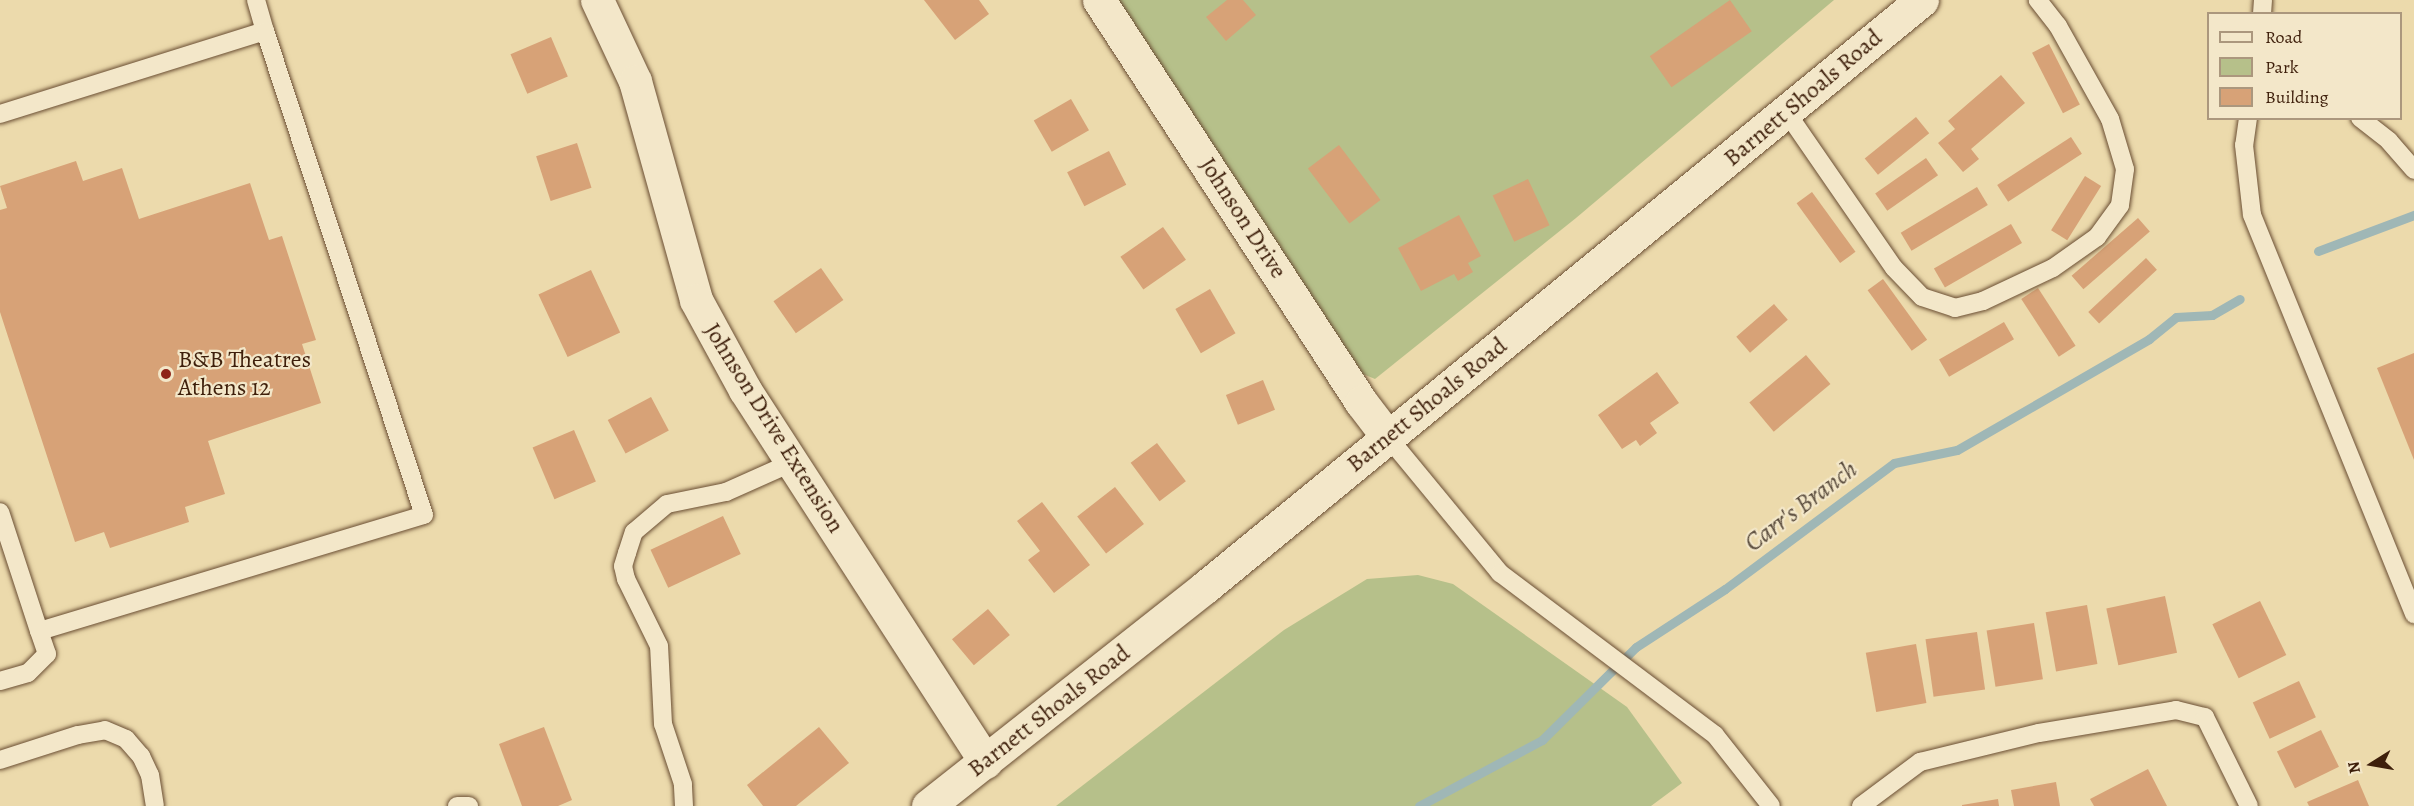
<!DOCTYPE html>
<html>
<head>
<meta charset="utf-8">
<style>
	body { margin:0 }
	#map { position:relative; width:2414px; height:806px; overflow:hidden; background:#ecdaac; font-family:Alegreya,serif }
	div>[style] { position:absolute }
	.green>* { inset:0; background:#b6c08a }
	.stream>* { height:9px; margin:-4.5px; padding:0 4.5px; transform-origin:4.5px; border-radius:4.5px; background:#9fb7b6 }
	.building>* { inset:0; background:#d7a277; transform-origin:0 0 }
	.roads { filter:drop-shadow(0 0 2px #6a4e33) drop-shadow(0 0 2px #6a4e33) }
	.lane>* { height:18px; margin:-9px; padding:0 9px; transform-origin:9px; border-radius:9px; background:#f3e7c9 }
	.street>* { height:33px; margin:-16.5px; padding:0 16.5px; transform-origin:16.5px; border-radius:16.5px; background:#f3e7c9 }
	.secondary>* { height:33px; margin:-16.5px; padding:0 16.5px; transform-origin:16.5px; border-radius:16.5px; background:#f3e7c9 }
	.dots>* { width:16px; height:16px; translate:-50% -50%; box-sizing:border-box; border:3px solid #f3e7c9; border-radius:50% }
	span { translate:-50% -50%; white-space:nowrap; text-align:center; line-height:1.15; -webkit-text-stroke:4.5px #f3e7c9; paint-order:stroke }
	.street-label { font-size:24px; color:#3e1f0b }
	.poi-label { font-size:24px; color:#3e1f0b }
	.left { translate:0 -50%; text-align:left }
	.water-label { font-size:26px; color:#5b4d3e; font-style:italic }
	.legend { position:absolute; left:2207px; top:12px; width:195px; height:108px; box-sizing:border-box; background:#f3e7c9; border:2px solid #ab977d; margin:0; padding:8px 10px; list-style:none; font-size:18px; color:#3e1f0b }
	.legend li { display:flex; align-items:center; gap:12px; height:30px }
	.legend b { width:30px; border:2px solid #ab977d }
	.north { position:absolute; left:2342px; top:734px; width:60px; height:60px; -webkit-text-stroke:4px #f3e7c9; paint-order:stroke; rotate:259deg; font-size:16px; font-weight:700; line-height:24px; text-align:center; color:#3e1f0b }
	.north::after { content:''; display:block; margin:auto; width:21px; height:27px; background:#3e1f0b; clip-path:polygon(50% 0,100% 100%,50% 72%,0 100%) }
</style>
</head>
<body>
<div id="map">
	<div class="green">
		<div style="clip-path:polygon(1114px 0,1834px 0,1576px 218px,1375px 379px,1363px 374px)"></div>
		<div style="clip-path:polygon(1418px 575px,1453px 584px,1627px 707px,1682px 783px,1651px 806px,1056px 806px,1284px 630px,1367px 579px)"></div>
	</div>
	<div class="stream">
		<div style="left:2318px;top:251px;width:103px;rotate:-20.6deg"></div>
		<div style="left:1419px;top:806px;width:140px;rotate:-28.2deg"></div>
		<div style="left:1542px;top:740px;width:132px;rotate:-44.7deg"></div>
		<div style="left:1636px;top:647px;width:106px;rotate:-33.1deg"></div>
		<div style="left:1725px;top:589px;width:211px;rotate:-36.7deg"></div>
		<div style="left:1894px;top:463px;width:64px;rotate:-11.7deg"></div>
		<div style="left:1957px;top:450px;width:222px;rotate:-30deg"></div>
		<div style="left:2149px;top:339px;width:35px;rotate:-39deg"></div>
		<div style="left:2176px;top:317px;width:36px;rotate:-3deg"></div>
		<div style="left:2212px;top:315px;width:32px;rotate:-30deg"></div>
	</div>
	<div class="building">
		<div style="clip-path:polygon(924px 0,979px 0,989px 14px,955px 40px)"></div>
		<div style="clip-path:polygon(1227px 0,1243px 0,1256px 15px,1226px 41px,1206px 17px)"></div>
		<div style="left:1730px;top:0;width:38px;height:98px;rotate:55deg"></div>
		<div style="left:551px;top:37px;width:43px;height:44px;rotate:67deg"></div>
		<div style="left:2049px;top:44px;width:68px;height:19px;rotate:63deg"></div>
		<div style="clip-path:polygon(2001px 75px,2025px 103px,1971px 149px,1979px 159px,1963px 172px,1938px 143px,1955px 129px,1948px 121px)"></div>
		<div style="left:1071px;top:99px;width:36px;height:43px;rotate:60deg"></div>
		<div style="left:1916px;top:117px;width:21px;height:66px;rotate:51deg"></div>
		<div style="left:2071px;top:137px;width:20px;height:88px;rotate:57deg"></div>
		<div style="left:577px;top:143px;width:47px;height:43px;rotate:72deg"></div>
		<div style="left:1339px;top:145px;width:69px;height:39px;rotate:53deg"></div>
		<div style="left:1109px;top:151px;width:38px;height:47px;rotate:63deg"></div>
		<div style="left:1926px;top:158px;width:21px;height:62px;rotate:55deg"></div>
		<div style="clip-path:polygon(76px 161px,83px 181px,122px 168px,139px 219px,250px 183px,269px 240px,282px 236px,316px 340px,302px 344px,321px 403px,208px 441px,225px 494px,185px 507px,189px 522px,110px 548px,104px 532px,75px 542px,0 312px,0 210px,7px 208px,0 186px)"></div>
		<div style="left:2085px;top:176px;width:19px;height:64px;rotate:32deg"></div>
		<div style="left:1528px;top:179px;width:51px;height:39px;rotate:65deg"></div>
		<div style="left:1977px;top:187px;width:21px;height:89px;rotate:59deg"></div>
		<div style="left:1812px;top:192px;width:74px;height:19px;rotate:54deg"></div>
		<div style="clip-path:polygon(1459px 215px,1481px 256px,1468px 263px,1473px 272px,1458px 281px,1454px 274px,1421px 291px,1398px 248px)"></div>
		<div style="left:2138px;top:218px;width:18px;height:88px;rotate:49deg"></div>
		<div style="left:2011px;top:224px;width:22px;height:89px;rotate:60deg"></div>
		<div style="left:1163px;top:227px;width:40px;height:52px;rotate:55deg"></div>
		<div style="left:2146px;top:258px;width:16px;height:79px;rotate:47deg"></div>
		<div style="left:821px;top:268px;width:39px;height:58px;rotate:55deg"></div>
		<div style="left:591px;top:270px;width:69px;height:58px;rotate:65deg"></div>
		<div style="left:1883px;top:279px;width:75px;height:19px;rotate:54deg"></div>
		<div style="left:2038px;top:288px;width:69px;height:20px;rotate:57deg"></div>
		<div style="left:1210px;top:289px;width:51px;height:40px;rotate:60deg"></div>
		<div style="left:1774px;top:304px;width:21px;height:50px;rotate:49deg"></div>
		<div style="left:2004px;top:322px;width:20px;height:75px;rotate:60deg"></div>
		<div style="clip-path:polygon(2414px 353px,2414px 460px,2377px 368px)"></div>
		<div style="left:1806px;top:355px;width:38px;height:74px;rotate:50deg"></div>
		<div style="clip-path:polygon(1657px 372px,1679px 403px,1650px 423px,1657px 433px,1640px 446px,1636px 440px,1622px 449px,1598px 415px)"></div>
		<div style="left:1263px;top:380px;width:32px;height:40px;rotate:68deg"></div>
		<div style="left:651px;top:397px;width:38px;height:49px;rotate:62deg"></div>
		<div style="left:574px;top:430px;width:56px;height:45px;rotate:67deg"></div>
		<div style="left:1157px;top:443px;width:48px;height:33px;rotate:53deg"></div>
		<div style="left:1115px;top:487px;width:47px;height:48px;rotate:52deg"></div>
		<div style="clip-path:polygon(1042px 502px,1090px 565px,1054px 593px,1028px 560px,1040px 551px,1017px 521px)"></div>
		<div style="left:723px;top:516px;width:42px;height:80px;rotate:65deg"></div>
		<div style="left:2165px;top:596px;width:58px;height:60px;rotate:78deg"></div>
		<div style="left:2260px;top:601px;width:60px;height:53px;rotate:64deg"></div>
		<div style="left:2087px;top:605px;width:60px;height:42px;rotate:80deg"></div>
		<div style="left:988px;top:609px;width:34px;height:47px;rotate:50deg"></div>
		<div style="left:2034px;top:623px;width:57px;height:48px;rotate:81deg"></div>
		<div style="left:1977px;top:632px;width:58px;height:52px;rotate:82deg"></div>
		<div style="left:1916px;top:644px;width:60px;height:51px;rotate:80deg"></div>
		<div style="left:2299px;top:681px;width:40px;height:51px;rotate:65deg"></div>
		<div style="clip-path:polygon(544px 727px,572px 800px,558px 806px,522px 806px,499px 744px)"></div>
		<div style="clip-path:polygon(819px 727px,849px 763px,796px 806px,763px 806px,747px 785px)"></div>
		<div style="left:2321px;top:730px;width:41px;height:49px;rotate:64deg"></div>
		<div style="clip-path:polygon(2148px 769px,2167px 806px,2094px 806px,2090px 799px)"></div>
		<div style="clip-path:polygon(2358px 780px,2369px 806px,2309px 806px,2307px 802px)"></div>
		<div style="clip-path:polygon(2056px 782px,2060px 806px,2014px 806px,2011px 790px)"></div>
		<div style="clip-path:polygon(1998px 799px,1999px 806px,1962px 806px,1962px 805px)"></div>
	</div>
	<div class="roads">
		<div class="lane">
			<div style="left:256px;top:0;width:32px;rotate:74deg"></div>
			<div style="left:2262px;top:14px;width:14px;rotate:-86deg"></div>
			<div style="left:1787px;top:113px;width:188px;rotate:55.4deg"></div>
			<div style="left:1894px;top:268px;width:40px;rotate:46deg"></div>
			<div style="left:1922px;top:297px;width:35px;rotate:18deg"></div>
			<div style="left:1955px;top:308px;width:29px;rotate:-14deg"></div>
			<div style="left:1983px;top:301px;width:77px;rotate:-25.2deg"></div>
			<div style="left:2053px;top:268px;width:54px;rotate:-35.2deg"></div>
			<div style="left:2097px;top:237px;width:39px;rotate:-54deg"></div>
			<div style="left:2120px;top:205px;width:36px;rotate:-82deg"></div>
			<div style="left:2125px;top:169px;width:52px;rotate:-106.7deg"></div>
			<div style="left:2110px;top:119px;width:107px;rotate:-119.2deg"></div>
			<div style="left:2058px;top:26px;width:33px;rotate:-128deg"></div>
			<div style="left:0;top:114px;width:278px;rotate:-17.4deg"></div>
			<div style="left:265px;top:31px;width:509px;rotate:71.81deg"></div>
			<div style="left:424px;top:515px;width:402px;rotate:163.2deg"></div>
			<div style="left:39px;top:631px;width:125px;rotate:-108.1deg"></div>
			<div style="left:2248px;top:118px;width:27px;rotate:98deg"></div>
			<div style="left:2244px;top:145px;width:70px;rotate:83.5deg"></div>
			<div style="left:2252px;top:215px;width:431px;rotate:67.9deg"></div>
			<div style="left:2360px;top:118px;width:37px;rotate:38deg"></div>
			<div style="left:2389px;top:141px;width:38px;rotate:49deg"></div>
			<div style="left:1387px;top:436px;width:178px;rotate:50.5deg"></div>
			<div style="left:1500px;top:573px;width:269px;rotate:37deg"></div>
			<div style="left:1715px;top:735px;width:90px;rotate:51.7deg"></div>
			<div style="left:0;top:681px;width:29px;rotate:-16deg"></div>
			<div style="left:28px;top:673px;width:27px;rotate:-45deg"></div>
			<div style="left:47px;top:654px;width:24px;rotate:-109deg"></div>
			<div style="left:0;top:760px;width:82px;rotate:-17.8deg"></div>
			<div style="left:78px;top:735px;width:27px;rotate:-10deg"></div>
			<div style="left:105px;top:730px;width:23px;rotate:23deg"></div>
			<div style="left:126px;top:739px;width:23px;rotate:49deg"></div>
			<div style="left:141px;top:756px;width:21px;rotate:65deg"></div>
			<div style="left:150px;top:775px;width:31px;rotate:81deg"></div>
			<div style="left:457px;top:806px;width:12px"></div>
			<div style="left:684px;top:806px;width:22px;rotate:-93deg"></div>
			<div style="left:683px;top:784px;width:63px;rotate:-108.4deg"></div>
			<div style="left:663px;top:724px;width:78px;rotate:-92.9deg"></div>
			<div style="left:659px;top:646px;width:75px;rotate:-116.2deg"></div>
			<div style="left:626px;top:579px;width:13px;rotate:-103deg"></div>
			<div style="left:623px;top:566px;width:14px;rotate:-73deg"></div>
			<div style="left:627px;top:553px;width:22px;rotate:-72deg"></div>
			<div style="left:634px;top:532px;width:43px;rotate:-40.3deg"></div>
			<div style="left:667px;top:504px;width:60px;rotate:-11.5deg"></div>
			<div style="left:726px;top:492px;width:73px;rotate:-24.1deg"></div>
			<div style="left:1861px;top:806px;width:74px;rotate:-36.7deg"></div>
			<div style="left:1920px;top:762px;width:122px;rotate:-13.7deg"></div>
			<div style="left:2039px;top:733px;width:139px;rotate:-9.5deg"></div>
			<div style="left:2176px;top:710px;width:30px;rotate:14deg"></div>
			<div style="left:2205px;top:717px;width:99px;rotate:63.7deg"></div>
		</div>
		<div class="street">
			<div style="left:597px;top:0;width:89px;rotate:64.9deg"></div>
			<div style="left:635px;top:81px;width:227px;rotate:74.4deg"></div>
			<div style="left:696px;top:300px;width:102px;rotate:61.4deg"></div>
			<div style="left:745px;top:390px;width:443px;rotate:57.1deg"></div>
			<div style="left:1099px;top:0;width:480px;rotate:56.9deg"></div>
			<div style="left:1361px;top:402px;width:43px;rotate:52.6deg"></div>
		</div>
		<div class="secondary">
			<div style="left:928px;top:806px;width:352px;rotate:-38.3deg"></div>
			<div style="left:1204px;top:588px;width:928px;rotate:-39.32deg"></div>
		</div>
	</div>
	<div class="dots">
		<div style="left:166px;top:374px;background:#8f2418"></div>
	</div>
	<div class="street-label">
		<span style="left:1803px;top:98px;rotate:-40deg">Barnett Shoals Road</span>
		<span style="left:1243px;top:218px;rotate:57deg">Johnson Drive</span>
		<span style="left:1427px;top:405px;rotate:-39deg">Barnett Shoals Road</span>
		<span style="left:774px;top:428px;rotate:58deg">Johnson Drive Extension</span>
		<span style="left:1049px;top:711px;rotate:-38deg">Barnett Shoals Road</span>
	</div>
	<div class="poi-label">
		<span class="left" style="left:178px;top:374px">B&amp;B Theatres<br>Athens 12</span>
	</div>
	<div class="water-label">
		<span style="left:1801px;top:506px;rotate:-37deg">Carr's Branch</span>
	</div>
	<ul class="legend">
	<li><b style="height:8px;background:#f3e7c9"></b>Road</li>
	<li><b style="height:16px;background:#b6c08a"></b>Park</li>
	<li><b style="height:16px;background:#d7a277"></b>Building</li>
	</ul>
	<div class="north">N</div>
</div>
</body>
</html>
